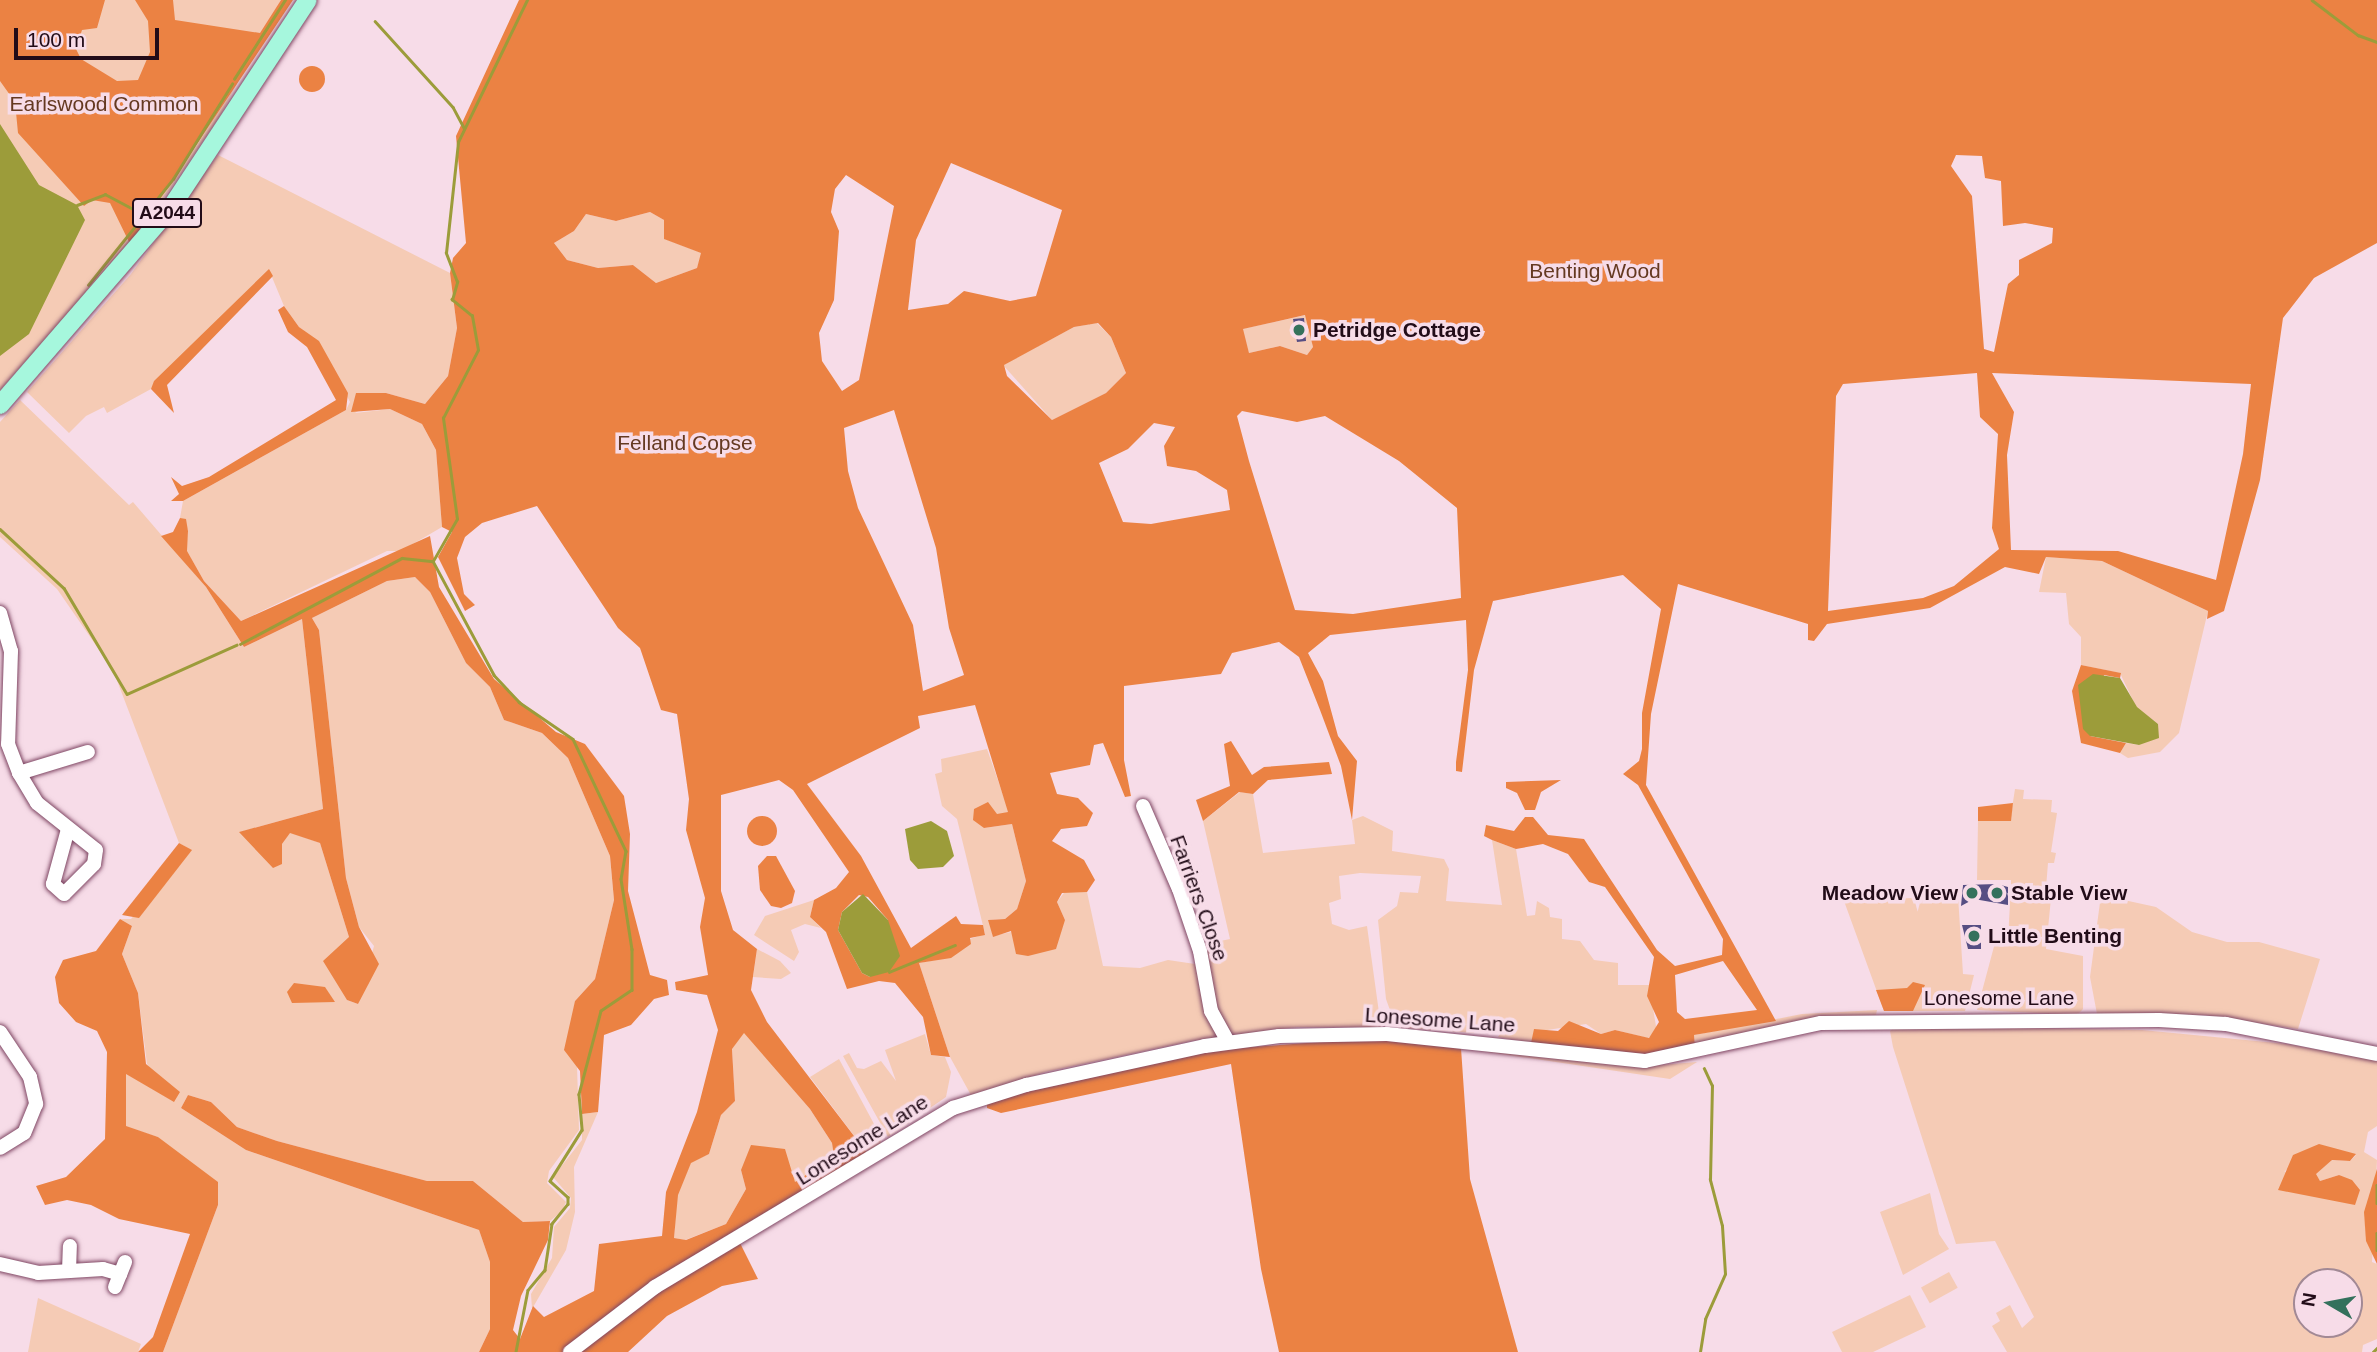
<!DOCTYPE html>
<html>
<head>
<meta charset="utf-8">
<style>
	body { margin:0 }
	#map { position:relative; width:2377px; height:1352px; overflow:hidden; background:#f7dce8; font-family:Helvetica,sans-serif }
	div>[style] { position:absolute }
	.green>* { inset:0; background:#f5cbb5; transform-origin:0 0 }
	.forest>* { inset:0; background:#eb8243 }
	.round { border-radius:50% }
	.water>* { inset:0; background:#9c9c3a }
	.stream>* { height:2.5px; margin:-1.25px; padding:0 1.25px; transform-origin:1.25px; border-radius:1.25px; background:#9c9c3a }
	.building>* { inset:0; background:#564e83 }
	.roads { filter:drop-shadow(0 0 2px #7f4663) drop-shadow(0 0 2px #7f4663) }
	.minor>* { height:14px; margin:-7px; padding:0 7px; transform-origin:7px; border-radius:7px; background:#fff }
	.major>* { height:18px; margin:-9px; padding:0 9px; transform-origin:9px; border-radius:9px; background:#a6f7dd }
	.dots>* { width:19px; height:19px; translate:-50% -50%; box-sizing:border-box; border:4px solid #f7dce8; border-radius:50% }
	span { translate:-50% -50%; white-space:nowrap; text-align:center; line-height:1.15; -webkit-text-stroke:7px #f7dce8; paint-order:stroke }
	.shield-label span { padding:2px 5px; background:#f7dce8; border:2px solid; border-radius:5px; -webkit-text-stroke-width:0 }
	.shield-label { font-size:19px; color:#220c18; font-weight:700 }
	.park-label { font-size:21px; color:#653921 }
	.poi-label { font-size:21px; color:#220c18; font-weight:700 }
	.left { translate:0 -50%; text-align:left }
	.right { translate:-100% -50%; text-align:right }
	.street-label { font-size:21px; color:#220c18 }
	.north { position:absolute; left:2293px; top:1268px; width:70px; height:70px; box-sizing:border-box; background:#f7dce8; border:2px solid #a28995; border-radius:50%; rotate:280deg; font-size:19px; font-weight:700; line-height:28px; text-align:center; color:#220c18 }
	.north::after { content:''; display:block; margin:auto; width:24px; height:32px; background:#34715c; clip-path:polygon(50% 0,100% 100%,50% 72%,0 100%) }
	.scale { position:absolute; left:14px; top:28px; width:145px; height:32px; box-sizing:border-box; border:4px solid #220c18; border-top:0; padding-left:9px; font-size:21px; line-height:24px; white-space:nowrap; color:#220c18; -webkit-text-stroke:5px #f7dce8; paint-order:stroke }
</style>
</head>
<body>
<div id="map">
	<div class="green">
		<div style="clip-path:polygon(0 0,281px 0,221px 114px,178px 178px,130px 244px,0 390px)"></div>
		<div style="clip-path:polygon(218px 155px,450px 273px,457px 328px,448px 376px,425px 404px,386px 393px,355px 413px,390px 409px,422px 424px,436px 450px,442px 527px,401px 551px,387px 551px,241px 621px,204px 581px,186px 550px,188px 530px,180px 518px,183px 501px,346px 410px,350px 402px,319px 342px,299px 327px,284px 306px,269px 270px,151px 389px,107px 413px,104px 407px,86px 416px,69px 433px,27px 392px,131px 274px)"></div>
		<div style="clip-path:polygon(650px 212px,664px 220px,665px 239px,702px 253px,697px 268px,656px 283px,633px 265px,598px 268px,567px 260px,554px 243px,574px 231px,586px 214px,616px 221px)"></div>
		<div style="clip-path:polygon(1306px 315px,1313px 347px,1307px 355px,1280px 346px,1249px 353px,1242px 329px)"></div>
		<div style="clip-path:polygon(1097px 323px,1111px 337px,1126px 373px,1106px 393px,1052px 420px,1003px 365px,1074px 327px)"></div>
		<div style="clip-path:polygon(20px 400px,129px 505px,133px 502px,206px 587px,244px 647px,302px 619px,323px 809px,240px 832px,282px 864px,282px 844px,290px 832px,320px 843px,349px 937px,347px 1000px,358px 1004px,374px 946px,359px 927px,346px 878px,319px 630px,312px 618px,387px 581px,415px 577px,430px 592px,466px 663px,490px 687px,504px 720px,542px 733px,568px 758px,610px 856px,614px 900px,595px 979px,575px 1001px,579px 1130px,549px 1171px,547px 1183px,566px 1202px,562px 1211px,550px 1221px,523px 1222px,473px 1181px,427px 1181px,277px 1141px,237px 1127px,211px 1102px,188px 1095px,181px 1108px,246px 1150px,479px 1230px,490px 1262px,490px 1329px,479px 1352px,163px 1352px,218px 1205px,158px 1137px,126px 1127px,125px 1073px,173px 1101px,147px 1064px,138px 993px,122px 954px,132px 926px,120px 919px,131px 919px,191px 850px,179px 843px,113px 670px,57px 589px,0 537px,0 422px)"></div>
		<div style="clip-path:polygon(2046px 557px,2102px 561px,2208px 611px,2179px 733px,2160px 752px,2128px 758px,2120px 753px,2126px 743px,2139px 745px,2158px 724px,2136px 707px,2120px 673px,2081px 665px,2081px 637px,2069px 624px,2066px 593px,2039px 592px)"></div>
		<div style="clip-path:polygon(987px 749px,1009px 812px,997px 815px,984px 828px,1012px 824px,1026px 881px,1017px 909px,1005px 919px,989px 920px,993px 936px,1065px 920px,1057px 902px,1067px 889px,1087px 892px,1103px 966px,1140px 968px,1168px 960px,1195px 964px,1204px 959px,1201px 945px,1230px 939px,1203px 821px,1240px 792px,1253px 794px,1263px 853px,1355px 844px,1352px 820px,1363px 816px,1393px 831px,1392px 851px,1444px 859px,1449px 869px,1446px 901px,1502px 905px,1492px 840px,1516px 849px,1527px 916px,1535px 915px,1537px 901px,1549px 908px,1550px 917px,1562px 919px,1562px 939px,1580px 941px,1594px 960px,1618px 963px,1618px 985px,1649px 985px,1657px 1032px,1648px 1038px,1615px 1030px,1601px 1034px,1586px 1024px,1541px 1031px,1531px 1043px,1498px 1037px,1502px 1031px,1473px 1024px,1474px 1033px,1396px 1027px,1386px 999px,1378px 920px,1397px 906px,1400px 892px,1418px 893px,1421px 876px,1360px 873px,1339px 876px,1341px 899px,1329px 903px,1332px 924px,1349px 930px,1367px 926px,1381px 1027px,1297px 1027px,1191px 1041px,1045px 1072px,972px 1097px,950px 1057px,919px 963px,951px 957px,970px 939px,985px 934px,957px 819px,942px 806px,935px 774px,942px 772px,941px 759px)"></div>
		<div style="clip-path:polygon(2015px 789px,2024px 790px,2023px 799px,2052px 800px,2051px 812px,2057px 813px,2051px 852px,2056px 853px,2054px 863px,2048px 863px,2046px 888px,2052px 888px,2046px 949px,2083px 956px,2083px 1009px,2077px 1015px,1977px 1010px,1996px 939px,2008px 939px,2011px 886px,2011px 880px,1977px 880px,1978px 821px,2010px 821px)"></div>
		<div style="clip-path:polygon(2101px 895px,2156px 907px,2192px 932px,2227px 942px,2259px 942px,2320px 959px,2298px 1029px,2205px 1015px,2097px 1014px,2090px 977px)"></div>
		<div style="clip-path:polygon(1958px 896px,1963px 974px,1974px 975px,1965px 1011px,1884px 1011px,1844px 901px)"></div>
		<div style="clip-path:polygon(814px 900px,810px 917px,821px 928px,805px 924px,791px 930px,799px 952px,794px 961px,754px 935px,765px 916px)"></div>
		<div style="clip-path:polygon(757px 949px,780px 961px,791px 973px,781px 979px,753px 977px)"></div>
		<div style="clip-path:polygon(1877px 1010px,1876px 1015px,1804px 1019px,1695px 1046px,1694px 1035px,1802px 1014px)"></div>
		<div style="clip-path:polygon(evenodd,1896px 1026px,2142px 1030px,2287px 1044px,2377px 1061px,2377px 1126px,2368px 1132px,2364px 1152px,2377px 1160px,2372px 1262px,2377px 1264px,2377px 1339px,2363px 1345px,2362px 1352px,2007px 1352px,1992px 1326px,2000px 1321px,1996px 1313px,2010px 1305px,2022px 1328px,2034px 1317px,1995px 1241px,1956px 1244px,1893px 1047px,1890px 1031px,1896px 1026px,2356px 1155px,2350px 1161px,2332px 1160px,2315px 1174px,2320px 1181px,2339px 1175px,2355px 1205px,2284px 1171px,2356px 1155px,1896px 1026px,2307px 1282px,2349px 1282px,2349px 1324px,2307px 1324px,2307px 1282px)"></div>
		<div style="clip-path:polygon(744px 1032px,810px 1109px,832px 1143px,834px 1158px,795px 1183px,741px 1170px,746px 1189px,726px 1224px,685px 1240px,674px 1238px,677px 1195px,691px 1162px,709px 1154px,721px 1115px,735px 1101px,732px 1048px)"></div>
		<div style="clip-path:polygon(925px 1034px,931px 1055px,945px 1057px,951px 1072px,946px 1097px,888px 1137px,843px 1056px,849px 1053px,857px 1068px,864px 1069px,881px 1061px,896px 1081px,885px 1050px)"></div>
		<div style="clip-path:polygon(1461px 1048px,1647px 1066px,1697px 1062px,1670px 1079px)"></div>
		<div style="clip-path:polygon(839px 1059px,880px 1135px,881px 1144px,867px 1153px,810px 1077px)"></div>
		<div style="clip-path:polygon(598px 1112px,574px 1167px,575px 1212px,566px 1250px,532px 1309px,531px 1294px,552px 1258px,554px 1227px,570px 1208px,571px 1198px,553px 1177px,582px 1140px,582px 1114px)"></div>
		<div style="clip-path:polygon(1930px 1193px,1939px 1234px,1949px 1249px,1903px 1275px,1880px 1212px)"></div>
		<div style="left:1949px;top:1272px;width:18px;height:32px;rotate:61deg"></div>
		<div style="clip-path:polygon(1910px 1295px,1926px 1327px,1873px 1352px,1842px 1352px,1832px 1332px)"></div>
		<div style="clip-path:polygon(38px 1298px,141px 1344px,138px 1352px,28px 1352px)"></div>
	</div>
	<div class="forest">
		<div style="clip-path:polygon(0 0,105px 0,97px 28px,82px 30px,76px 49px,81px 59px,117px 81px,138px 80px,150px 52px,148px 21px,135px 0,173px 0,175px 20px,260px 33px,281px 0,293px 0,130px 244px,110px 203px,92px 200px,84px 206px,18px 133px,15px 102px,0 81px)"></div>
		<div style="clip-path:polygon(evenodd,519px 0,2377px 0,2377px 243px,2314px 278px,2283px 318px,2260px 480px,2224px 611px,2207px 619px,2208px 611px,2102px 561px,2046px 557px,2039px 574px,2005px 567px,1930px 608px,1827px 624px,1814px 641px,1808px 640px,1808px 624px,1678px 584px,1651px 714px,1646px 785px,1776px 1021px,1694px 1035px,1695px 1046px,1664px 1056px,1531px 1043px,1534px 1029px,1558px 1031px,1569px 1021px,1601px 1034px,1615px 1030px,1649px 1038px,1659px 1022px,1647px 996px,1654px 957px,1605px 887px,1589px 882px,1568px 854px,1543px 844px,1516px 849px,1492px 840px,1484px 836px,1486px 825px,1514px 831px,1525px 817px,1533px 817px,1548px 835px,1584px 839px,1657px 950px,1675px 966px,1722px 955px,1723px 939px,1638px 785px,1623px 774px,1639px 761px,1642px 749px,1642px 713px,1661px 609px,1623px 575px,1493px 601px,1474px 670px,1462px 772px,1456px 771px,1456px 762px,1468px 670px,1466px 620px,1330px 635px,1308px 653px,1323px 681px,1338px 736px,1357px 761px,1352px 820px,1341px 766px,1320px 710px,1299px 657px,1279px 642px,1232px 653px,1221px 674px,1124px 686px,1124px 760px,1131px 796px,1125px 797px,1103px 743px,1094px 745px,1090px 765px,1050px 773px,1057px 794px,1078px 798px,1093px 813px,1087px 826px,1061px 829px,1052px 841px,1084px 860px,1095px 880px,1087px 892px,1062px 893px,1057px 902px,1065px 920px,1056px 949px,1028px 956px,1016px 954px,1011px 931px,993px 937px,988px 920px,1005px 919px,1017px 909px,1026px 881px,1012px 824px,984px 828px,973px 820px,974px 809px,988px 802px,997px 814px,1008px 812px,975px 705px,918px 716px,920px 728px,807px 784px,861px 856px,911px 948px,956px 916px,961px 924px,983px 925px,985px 935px,970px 938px,971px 944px,951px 958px,919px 963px,950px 1057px,931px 1055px,923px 1017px,895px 983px,879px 981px,847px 989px,826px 932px,810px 917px,814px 900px,836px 888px,849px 872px,793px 790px,779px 780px,721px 795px,721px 891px,733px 930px,757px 949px,751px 990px,767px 1022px,867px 1153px,735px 1233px,758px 1279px,722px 1286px,667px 1316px,628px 1352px,479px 1352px,490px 1329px,490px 1262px,479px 1230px,246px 1150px,181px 1108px,188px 1095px,211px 1102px,237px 1127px,277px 1141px,427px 1181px,473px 1181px,523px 1222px,550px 1221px,548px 1240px,521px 1296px,513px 1330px,520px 1339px,533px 1306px,544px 1317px,594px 1291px,599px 1244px,662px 1236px,666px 1192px,697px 1112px,718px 1030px,707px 995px,676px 990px,675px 982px,708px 975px,700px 927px,705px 898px,686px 830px,689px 799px,677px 714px,661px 710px,640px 648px,618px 628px,537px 506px,482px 523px,465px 537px,457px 558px,464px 594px,475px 605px,465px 611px,438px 557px,452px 532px,442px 527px,436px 450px,422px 424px,390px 409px,351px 412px,356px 393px,386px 393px,425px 404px,448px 376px,457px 328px,450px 273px,453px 258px,466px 243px,456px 136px,519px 0,1956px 155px,1982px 156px,1985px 178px,2001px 181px,2003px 226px,2025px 223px,2053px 228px,2052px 243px,2019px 260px,2019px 275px,2008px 284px,1994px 352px,1984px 349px,1972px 196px,1951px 166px,1956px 155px,519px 0,951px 163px,1062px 210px,1036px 296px,1010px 301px,964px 291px,948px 304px,908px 310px,916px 240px,951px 163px,519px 0,846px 175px,894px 206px,859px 380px,842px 391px,822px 361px,819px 333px,834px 300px,839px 231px,831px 212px,835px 189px,846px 175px,519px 0,650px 212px,664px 220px,664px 239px,701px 253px,697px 268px,656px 283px,633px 265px,598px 268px,567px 260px,554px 243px,574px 231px,586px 214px,616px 221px,650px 212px,519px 0,1305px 315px,1313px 347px,1307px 355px,1280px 346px,1249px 353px,1243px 329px,1305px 315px,519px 0,1098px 323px,1111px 337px,1126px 373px,1106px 393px,1052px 420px,1007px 376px,1004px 365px,1074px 327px,1098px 323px,519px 0,1977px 373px,1980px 417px,1998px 434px,1992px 528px,1999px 549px,1954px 586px,1923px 598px,1828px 611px,1836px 396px,1843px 384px,1977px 373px,519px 0,1992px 373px,2251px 384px,2243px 454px,2216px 580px,2118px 551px,2011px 550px,2007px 455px,2014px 412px,1992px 373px,519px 0,894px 410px,936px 548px,949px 628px,964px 675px,923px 691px,913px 625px,858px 508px,848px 471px,844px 428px,894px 410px,519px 0,1242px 411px,1297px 422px,1325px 416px,1399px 461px,1457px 508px,1461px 598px,1353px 614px,1295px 610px,1249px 461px,1237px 416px,1242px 411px,519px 0,1154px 423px,1175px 427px,1164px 446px,1167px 466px,1196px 471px,1227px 490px,1230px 510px,1151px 524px,1123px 522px,1099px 463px,1128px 449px,1154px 423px,519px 0,859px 895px,868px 897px,888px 920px,870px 977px,862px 973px,838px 930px,842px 912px,859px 895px,519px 0,1723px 961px,1757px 1010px,1685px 1019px,1677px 1012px,1675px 975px,1723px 961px,519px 0,744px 1033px,810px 1109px,832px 1143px,834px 1157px,795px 1182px,785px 1149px,751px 1145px,741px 1170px,746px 1189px,726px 1224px,686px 1240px,674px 1238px,678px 1195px,691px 1163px,709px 1154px,721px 1115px,735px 1101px,732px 1049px,744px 1033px)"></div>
		<div class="round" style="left:299px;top:66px;width:26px;height:26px"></div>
		<div style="clip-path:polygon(269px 269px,273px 276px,167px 385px,174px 413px,151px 389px,154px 381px)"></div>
		<div style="clip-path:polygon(284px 306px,299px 327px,319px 341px,348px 393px,346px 410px,183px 501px,171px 501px,179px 494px,171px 477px,182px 486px,209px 477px,336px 400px,307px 347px,288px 332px,278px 310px)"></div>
		<div style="clip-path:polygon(180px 518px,186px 519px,188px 531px,187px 551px,204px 581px,241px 621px,430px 536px,439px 587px,494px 679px,556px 732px,585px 744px,624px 796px,630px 834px,628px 891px,650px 975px,667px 980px,669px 995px,654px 999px,631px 1025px,604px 1035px,598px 1112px,582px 1114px,580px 1071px,564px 1050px,575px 1001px,595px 979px,614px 900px,610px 856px,568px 758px,542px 733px,504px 720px,490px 687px,466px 663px,430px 592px,415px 577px,387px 581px,312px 618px,319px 630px,346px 878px,359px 927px,379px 964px,358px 1004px,347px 1000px,323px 961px,349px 937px,320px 843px,290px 833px,282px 844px,282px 864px,273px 868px,239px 832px,323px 809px,302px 619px,244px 647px,206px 587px,161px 536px,173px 532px)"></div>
		<div style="clip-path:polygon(2081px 665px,2121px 673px,2120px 678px,2104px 675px,2090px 736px,2126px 743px,2120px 753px,2081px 743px,2072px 691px)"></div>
		<div style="clip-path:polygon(1231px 741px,1252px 775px,1264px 767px,1329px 762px,1332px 774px,1268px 780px,1253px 794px,1239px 792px,1203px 821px,1196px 800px,1230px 786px,1224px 744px)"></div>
		<div style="clip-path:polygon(1561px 780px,1541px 792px,1535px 810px,1525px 810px,1517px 793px,1506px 788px,1506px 782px)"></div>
		<div style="clip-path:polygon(2013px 803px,2011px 821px,1978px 821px,1978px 807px)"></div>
		<div class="round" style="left:747px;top:816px;width:30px;height:30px"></div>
		<div style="clip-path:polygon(179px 843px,192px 850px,139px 918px,122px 915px)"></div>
		<div style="clip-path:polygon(767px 856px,776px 856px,795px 891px,792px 903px,781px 908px,771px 906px,760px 890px,758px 866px)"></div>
		<div style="clip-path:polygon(120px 919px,132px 926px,122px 954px,138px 993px,146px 1064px,180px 1092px,174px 1102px,126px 1074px,126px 1126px,158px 1137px,218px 1182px,218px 1205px,163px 1352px,138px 1352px,153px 1337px,190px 1234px,119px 1219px,91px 1205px,67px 1200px,45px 1205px,36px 1186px,66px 1177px,105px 1139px,107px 1052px,97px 1031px,76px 1022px,59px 1003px,55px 977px,63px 960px,96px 951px)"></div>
		<div style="clip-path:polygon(1913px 982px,1925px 985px,1913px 1011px,1884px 1011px,1876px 990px,1907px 988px)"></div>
		<div style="clip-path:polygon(294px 983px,325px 987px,335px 1002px,292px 1003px,287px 992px)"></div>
		<div style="clip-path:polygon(1373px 1038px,1461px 1048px,1470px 1179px,1518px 1352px,1279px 1352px,1261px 1269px,1231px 1064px,1001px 1113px,987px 1108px,987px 1101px,1212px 1050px)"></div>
		<div style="clip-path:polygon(2319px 1144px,2356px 1154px,2350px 1161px,2332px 1160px,2316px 1174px,2320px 1181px,2339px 1175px,2352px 1180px,2360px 1190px,2355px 1205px,2278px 1190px,2293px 1155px)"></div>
		<div style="clip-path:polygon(2377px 1169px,2377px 1264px,2366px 1241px,2364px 1212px)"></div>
	</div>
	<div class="water">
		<div style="clip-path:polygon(0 124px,39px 185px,77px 205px,85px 220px,29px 334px,0 356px)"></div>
		<div style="clip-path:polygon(2093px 674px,2120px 678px,2137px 707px,2158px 724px,2159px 738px,2139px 745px,2090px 736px,2083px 729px,2078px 685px)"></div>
		<div style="clip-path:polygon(931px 821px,947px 831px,954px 856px,943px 867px,918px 869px,910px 860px,905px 829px)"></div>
		<div style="clip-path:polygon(863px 894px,888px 920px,900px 956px,889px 972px,870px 977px,862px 973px,838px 930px,842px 912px)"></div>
	</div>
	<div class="stream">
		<div style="left:2312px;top:0;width:58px;rotate:37.3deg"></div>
		<div style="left:2358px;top:35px;width:20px;rotate:20deg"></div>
		<div style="left:375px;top:21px;width:116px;rotate:47.8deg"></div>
		<div style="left:453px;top:107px;width:24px;rotate:62deg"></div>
		<div style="left:234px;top:79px;width:94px;rotate:-57.2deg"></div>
		<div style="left:77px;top:205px;width:30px;rotate:-21deg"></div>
		<div style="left:105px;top:194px;width:38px;rotate:28deg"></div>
		<div style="left:88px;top:285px;width:136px;rotate:-51.3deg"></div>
		<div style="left:173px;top:179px;width:112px;rotate:-58.2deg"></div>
		<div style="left:0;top:529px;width:87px;rotate:42.7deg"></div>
		<div style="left:64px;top:588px;width:123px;rotate:59.3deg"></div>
		<div style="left:127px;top:694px;width:120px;rotate:-24.2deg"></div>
		<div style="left:433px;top:561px;width:129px;rotate:61.8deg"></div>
		<div style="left:494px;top:675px;width:37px;rotate:47deg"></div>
		<div style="left:519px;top:702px;width:65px;rotate:34.4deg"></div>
		<div style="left:573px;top:739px;width:124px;rotate:64.7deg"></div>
		<div style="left:626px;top:851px;width:28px;rotate:100deg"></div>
		<div style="left:621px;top:879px;width:71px;rotate:81.1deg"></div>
		<div style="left:632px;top:949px;width:41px;rotate:90deg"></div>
		<div style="left:632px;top:990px;width:37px;rotate:146deg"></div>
		<div style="left:601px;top:1011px;width:86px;rotate:104.8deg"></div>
		<div style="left:579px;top:1094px;width:36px;rotate:85deg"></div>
		<div style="left:582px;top:1130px;width:60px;rotate:122.1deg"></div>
		<div style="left:550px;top:1181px;width:24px;rotate:42deg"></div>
		<div style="left:568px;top:1197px;width:7px;rotate:90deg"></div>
		<div style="left:568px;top:1204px;width:26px;rotate:129deg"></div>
		<div style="left:552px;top:1224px;width:47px;rotate:98.7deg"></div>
		<div style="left:545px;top:1270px;width:26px;rotate:130deg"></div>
		<div style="left:528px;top:1290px;width:63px;rotate:101deg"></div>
		<div style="left:433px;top:561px;width:48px;rotate:-60.3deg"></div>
		<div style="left:457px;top:519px;width:102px;rotate:-97.9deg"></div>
		<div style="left:443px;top:418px;width:76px;rotate:-62.8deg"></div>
		<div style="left:478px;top:350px;width:35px;rotate:-100deg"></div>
		<div style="left:472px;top:316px;width:26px;rotate:-141deg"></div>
		<div style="left:452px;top:300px;width:19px;rotate:-74deg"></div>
		<div style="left:457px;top:282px;width:31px;rotate:-111deg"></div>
		<div style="left:446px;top:253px;width:112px;rotate:-83.8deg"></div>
		<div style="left:458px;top:142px;width:158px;rotate:-64.1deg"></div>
		<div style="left:240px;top:644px;width:183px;rotate:-28deg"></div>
		<div style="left:402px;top:558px;width:31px;rotate:6deg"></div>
		<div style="left:889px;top:972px;width:71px;rotate:-22.2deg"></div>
		<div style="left:2377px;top:1185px;width:18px;rotate:90deg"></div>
		<div style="left:2377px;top:1233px;width:17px;rotate:90deg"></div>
		<div style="left:1700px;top:1352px;width:33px;rotate:-81deg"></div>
		<div style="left:1705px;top:1319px;width:49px;rotate:-66deg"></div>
		<div style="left:1725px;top:1274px;width:48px;rotate:-93.6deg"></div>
		<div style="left:1722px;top:1226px;width:48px;rotate:-104.6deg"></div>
		<div style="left:1710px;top:1180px;width:94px;rotate:-88.8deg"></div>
		<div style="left:1712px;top:1086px;width:19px;rotate:-115deg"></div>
		<div style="left:2373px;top:1352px;width:6px;rotate:-45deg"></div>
	</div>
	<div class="building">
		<div style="clip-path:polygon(1304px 318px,1306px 341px,1297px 342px,1293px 319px)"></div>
		<div style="clip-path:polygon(1997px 884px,2008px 887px,2008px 905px,1974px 899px,1961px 906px,1963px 885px)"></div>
		<div style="clip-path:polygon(1962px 925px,1981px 925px,1981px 949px,1968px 949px)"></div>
	</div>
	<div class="roads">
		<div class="minor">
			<div style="left:0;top:613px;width:40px;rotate:74deg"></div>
			<div style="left:11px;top:651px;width:93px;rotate:91.8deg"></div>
			<div style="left:8px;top:744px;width:31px;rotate:69deg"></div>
			<div style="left:19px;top:773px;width:35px;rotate:59deg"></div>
			<div style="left:37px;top:803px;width:75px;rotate:38.5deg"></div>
			<div style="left:96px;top:850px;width:14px;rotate:98deg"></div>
			<div style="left:94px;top:864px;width:42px;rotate:135deg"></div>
			<div style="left:64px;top:894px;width:15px;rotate:-138deg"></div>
			<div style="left:53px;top:884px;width:57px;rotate:-74.7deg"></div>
			<div style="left:19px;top:773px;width:72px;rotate:-16.9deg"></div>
			<div style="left:1143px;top:806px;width:90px;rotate:66.6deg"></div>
			<div style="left:1179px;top:889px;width:65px;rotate:71.3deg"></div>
			<div style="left:1200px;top:951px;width:61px;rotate:79.6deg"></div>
			<div style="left:1211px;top:1011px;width:35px;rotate:61deg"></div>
			<div style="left:0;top:1032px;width:54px;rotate:56.3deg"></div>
			<div style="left:30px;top:1077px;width:28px;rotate:77deg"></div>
			<div style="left:36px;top:1104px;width:31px;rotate:112deg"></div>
			<div style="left:24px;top:1133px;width:28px;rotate:148deg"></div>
			<div style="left:0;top:1264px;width:39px;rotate:13deg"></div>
			<div style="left:38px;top:1273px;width:65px;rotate:-3.5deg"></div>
			<div style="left:103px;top:1269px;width:18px;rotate:16deg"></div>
			<div style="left:69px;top:1271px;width:25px;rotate:-88deg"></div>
			<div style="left:115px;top:1287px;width:27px;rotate:-68deg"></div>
			<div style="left:570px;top:1352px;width:107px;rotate:-37.4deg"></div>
			<div style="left:655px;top:1287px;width:348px;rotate:-31deg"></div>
			<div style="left:953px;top:1108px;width:77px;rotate:-17.5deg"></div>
			<div style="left:1026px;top:1085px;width:183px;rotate:-12.3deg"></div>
			<div style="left:1205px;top:1046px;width:75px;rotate:-7.7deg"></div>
			<div style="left:1279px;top:1036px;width:108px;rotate:-1.1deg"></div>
			<div style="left:1387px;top:1034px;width:259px;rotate:6deg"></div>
			<div style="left:1645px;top:1061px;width:180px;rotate:-12.2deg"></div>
			<div style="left:1821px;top:1023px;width:338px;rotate:-0.5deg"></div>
			<div style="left:2159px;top:1020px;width:67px;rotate:3.4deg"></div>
			<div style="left:2226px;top:1024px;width:154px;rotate:11.2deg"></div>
		</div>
		<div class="major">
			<div style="left:0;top:405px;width:259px;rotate:-49.1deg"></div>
			<div style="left:170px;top:209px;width:250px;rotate:-56.6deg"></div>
		</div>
	</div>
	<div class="dots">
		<div style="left:1299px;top:330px;background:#34715c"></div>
		<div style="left:1972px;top:893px;background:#34715c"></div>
		<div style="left:1997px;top:893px;background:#34715c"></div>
		<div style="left:1974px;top:936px;background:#34715c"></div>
	</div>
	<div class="shield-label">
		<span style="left:167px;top:213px">A2044</span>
	</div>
	<div class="park-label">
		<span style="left:104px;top:104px">Earlswood Common</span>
		<span style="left:1595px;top:271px">Benting Wood</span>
		<span style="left:685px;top:443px">Felland Copse</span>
	</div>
	<div class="poi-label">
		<span class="left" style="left:1313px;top:330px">Petridge Cottage</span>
		<span class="right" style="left:1958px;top:893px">Meadow View</span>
		<span class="left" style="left:2011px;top:893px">Stable View</span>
		<span class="left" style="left:1988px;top:936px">Little Benting</span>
	</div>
	<div class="street-label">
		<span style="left:1199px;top:898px;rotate:70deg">Farriers Close</span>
		<span style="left:1999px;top:998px">Lonesome Lane</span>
		<span style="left:1440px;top:1020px;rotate:4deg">Lonesome Lane</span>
		<span style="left:862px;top:1140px;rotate:-32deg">Lonesome Lane</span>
	</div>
	<div class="north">N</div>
	<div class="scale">100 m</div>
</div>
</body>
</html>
